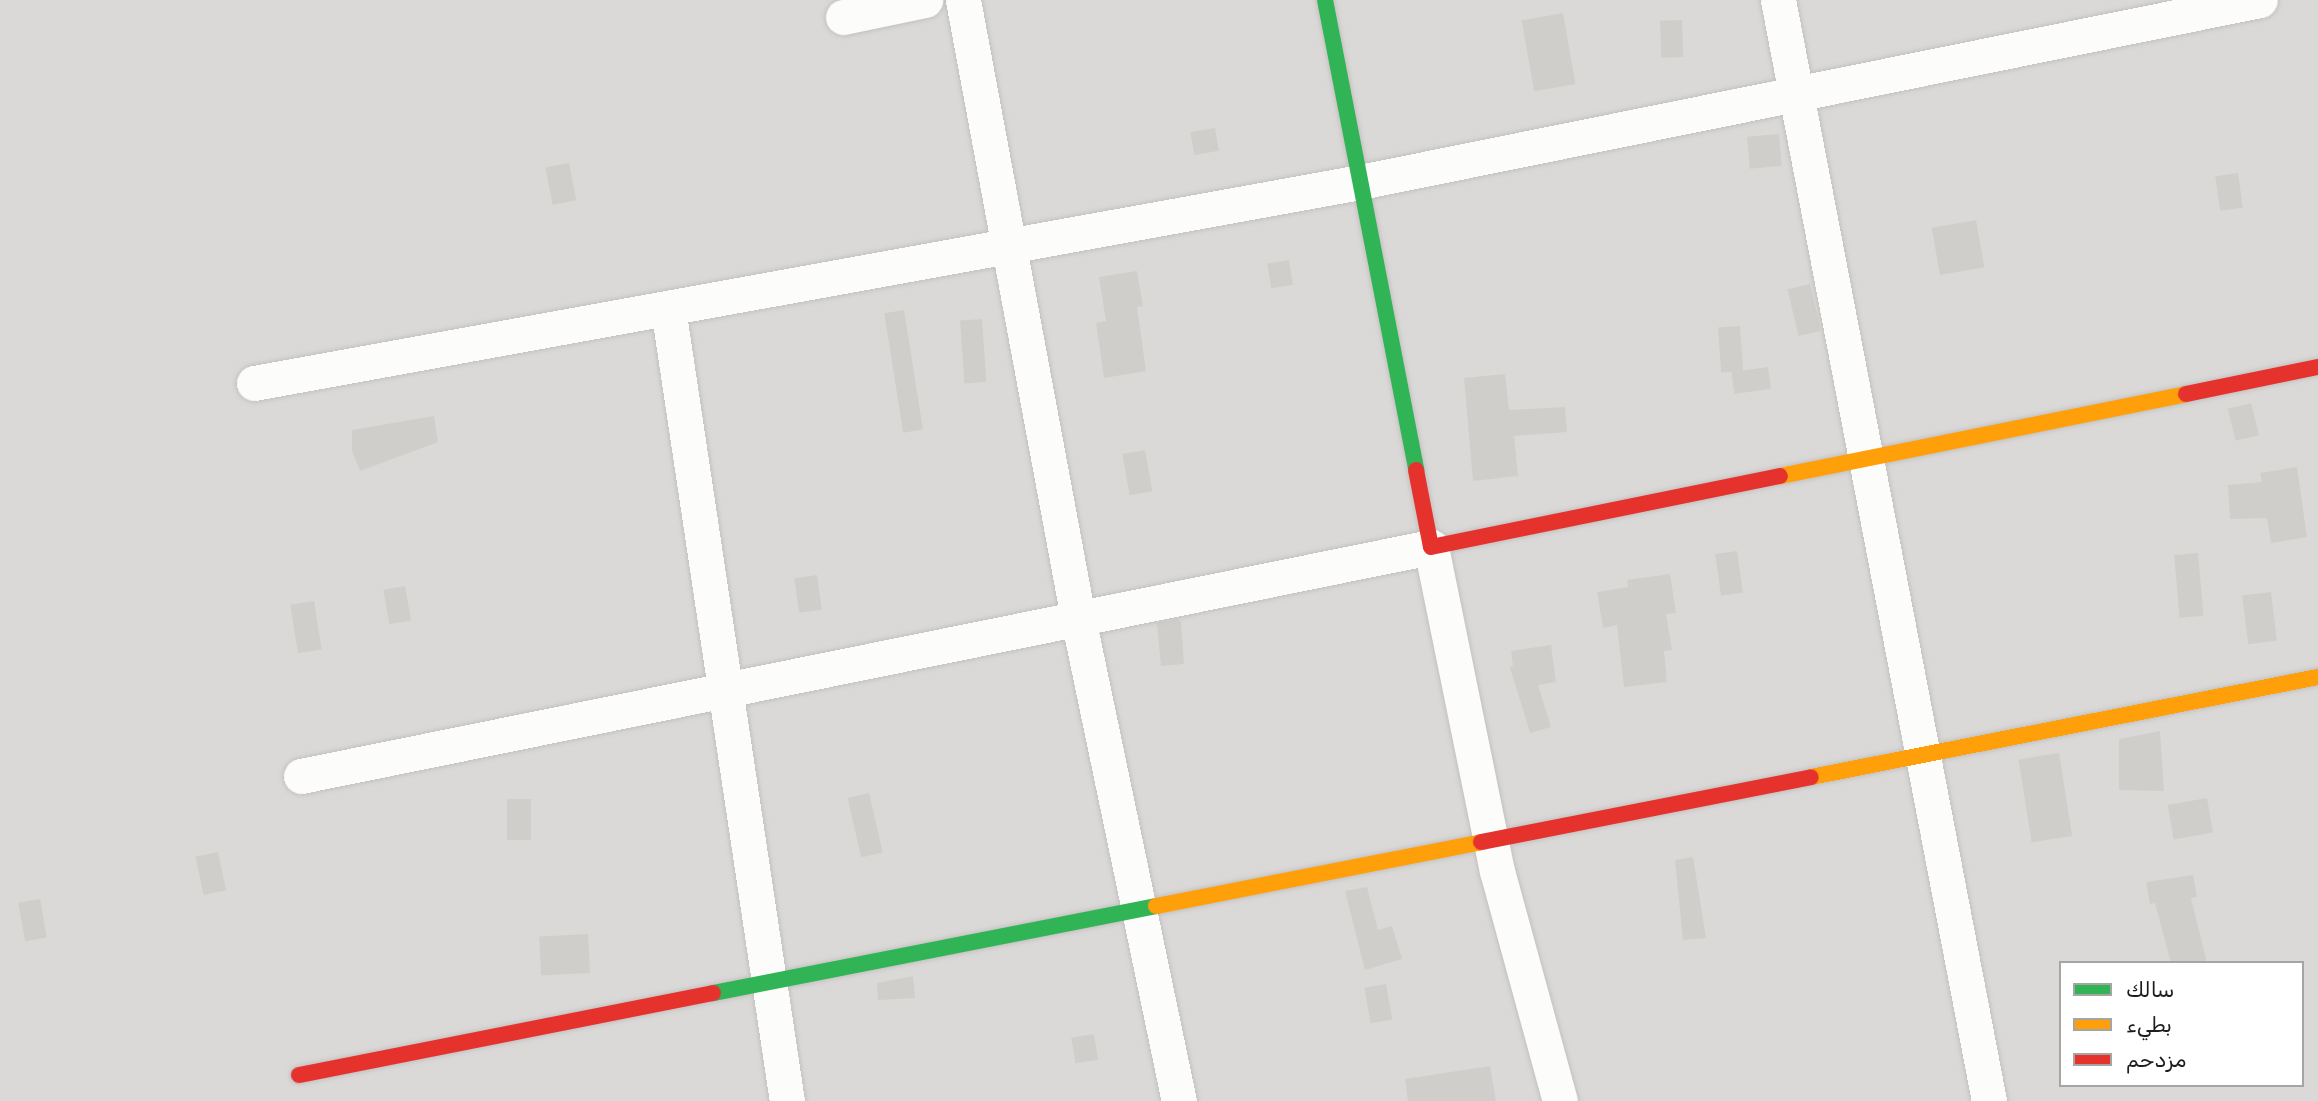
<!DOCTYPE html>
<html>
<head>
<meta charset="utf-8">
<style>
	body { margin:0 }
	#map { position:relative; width:2318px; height:1101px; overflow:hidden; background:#ece9e6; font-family:Rubik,Vazirmatn,sans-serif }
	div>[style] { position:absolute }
	.residential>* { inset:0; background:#dbd9d8 }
	.building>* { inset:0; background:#d0cecb; transform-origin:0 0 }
	.roads { filter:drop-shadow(0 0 2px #c3c1c0) drop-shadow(0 0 2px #c3c1c0) }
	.street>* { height:35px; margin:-17.5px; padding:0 17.5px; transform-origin:17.5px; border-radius:17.5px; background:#fcfcfb }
	.fast>* { height:16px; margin:-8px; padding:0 8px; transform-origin:8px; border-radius:8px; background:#30b455 }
	.slow>* { height:16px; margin:-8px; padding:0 8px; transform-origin:8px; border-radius:8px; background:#ff9f0a }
	.jam>* { height:16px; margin:-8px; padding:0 8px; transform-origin:8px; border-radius:8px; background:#e5322d }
	span { translate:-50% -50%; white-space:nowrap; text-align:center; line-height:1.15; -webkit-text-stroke:7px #fff; paint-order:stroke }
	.legend { position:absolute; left:2059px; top:961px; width:245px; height:126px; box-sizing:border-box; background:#fff; border:2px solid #a5a5a5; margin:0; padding:9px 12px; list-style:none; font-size:21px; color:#1d1d1d }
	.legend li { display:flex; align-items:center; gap:14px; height:35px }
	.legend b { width:35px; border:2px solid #a5a5a5 }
</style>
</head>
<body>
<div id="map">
	<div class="residential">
		<div style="clip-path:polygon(evenodd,0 0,2318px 0,2318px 1101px,0 1101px,0 0,2061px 963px,2302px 963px,2302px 1085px,2061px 1085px,2061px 963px)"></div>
	</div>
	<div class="building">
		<div style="left:1563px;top:13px;width:72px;height:42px;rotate:80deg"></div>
		<div style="left:1682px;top:20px;width:37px;height:22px;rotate:88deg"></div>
		<div style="left:1215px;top:128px;width:23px;height:25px;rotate:80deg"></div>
		<div style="left:1779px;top:134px;width:32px;height:32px;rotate:85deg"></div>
		<div style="left:569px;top:163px;width:38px;height:24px;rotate:79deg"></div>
		<div style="left:2238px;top:173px;width:35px;height:23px;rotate:82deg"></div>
		<div style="left:1976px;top:220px;width:48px;height:45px;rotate:80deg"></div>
		<div style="left:1289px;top:260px;width:25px;height:22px;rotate:81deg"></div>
		<div style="clip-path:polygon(1137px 271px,1143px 306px,1137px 307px,1146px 371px,1104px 378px,1096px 323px,1106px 321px,1099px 277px)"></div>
		<div style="left:1810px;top:284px;width:48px;height:23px;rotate:77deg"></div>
		<div style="left:904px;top:310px;width:121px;height:20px;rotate:81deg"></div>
		<div style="left:982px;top:319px;width:63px;height:22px;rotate:86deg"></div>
		<div style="left:1740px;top:326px;width:45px;height:22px;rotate:86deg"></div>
		<div style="left:1768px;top:367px;width:22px;height:37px;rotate:82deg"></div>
		<div style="clip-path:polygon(1505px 374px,1509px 410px,1565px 407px,1567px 432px,1514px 436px,1518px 476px,1473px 481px,1464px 378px)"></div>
		<div style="left:2251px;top:403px;width:33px;height:24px;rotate:76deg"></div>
		<div style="clip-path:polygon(434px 416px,438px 442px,360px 471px,352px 451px,352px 430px)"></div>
		<div style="left:1145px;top:450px;width:42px;height:23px;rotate:80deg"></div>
		<div style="clip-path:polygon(2297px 467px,2307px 537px,2271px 543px,2267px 518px,2230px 519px,2228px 485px,2262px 482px,2260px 473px)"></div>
		<div style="left:1737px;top:551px;width:42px;height:22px;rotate:82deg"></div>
		<div style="left:2198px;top:553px;width:63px;height:24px;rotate:85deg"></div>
		<div style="clip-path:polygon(1670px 574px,1676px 613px,1666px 614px,1672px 650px,1664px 651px,1667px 682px,1624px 687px,1617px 625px,1603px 628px,1597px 592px,1628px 587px,1627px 580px)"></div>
		<div style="left:817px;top:575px;width:35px;height:23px;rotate:82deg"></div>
		<div style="left:405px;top:586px;width:35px;height:22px;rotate:80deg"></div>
		<div style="left:2271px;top:592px;width:49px;height:29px;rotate:83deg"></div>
		<div style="left:314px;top:601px;width:49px;height:24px;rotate:81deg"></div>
		<div style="clip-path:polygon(1177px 619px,1181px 622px,1184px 664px,1161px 666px,1157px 623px)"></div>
		<div style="clip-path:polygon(1551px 645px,1556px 682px,1538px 685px,1551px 727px,1530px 733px,1510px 667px,1513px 666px,1511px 651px)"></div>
		<div style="clip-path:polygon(2160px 731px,2164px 791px,2119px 790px,2119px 739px)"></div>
		<div style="left:2059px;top:753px;width:84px;height:41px;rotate:81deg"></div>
		<div style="left:869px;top:793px;width:61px;height:22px;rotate:77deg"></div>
		<div style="left:2207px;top:798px;width:35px;height:40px;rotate:80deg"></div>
		<div style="left:507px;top:799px;width:24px;height:41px"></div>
		<div style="left:218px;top:852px;width:39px;height:23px;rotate:78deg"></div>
		<div style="clip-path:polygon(1693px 857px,1706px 938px,1683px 940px,1675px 860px)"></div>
		<div style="clip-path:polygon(2193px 875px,2197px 897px,2191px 898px,2207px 963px,2171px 963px,2155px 903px,2150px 904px,2146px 882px)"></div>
		<div style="clip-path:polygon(1367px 887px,1378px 930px,1392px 926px,1402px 959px,1365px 970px,1345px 891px)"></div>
		<div style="left:40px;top:899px;width:39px;height:22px;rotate:80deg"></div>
		<div style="left:588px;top:934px;width:39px;height:49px;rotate:87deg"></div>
		<div style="clip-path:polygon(913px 976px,915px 998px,878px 1000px,877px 983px)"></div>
		<div style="left:1386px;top:984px;width:36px;height:22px;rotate:80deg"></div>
		<div style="left:1094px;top:1034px;width:26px;height:23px;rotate:81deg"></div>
		<div style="clip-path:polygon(1490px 1066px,1496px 1101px,1408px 1101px,1405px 1079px)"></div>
	</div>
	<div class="roads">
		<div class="street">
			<div style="left:963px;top:0;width:629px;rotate:79.46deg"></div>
			<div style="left:1078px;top:618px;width:493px;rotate:78.2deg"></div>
			<div style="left:1778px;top:0;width:1121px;rotate:79.15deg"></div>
			<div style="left:843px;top:17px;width:84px;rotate:-11.7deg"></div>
			<div style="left:668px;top:308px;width:802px;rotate:81.47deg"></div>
			<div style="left:254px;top:383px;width:1124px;rotate:-10.3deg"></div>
			<div style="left:1360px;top:182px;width:918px;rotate:-11.43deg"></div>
			<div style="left:301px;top:776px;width:1153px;rotate:-11.46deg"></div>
			<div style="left:1431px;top:547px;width:331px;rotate:78.5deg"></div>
			<div style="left:1497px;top:871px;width:238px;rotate:74.7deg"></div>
		</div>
		<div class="fast">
			<div style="left:1325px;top:0;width:479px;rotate:79deg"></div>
			<div style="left:713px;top:993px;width:451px;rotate:-11.1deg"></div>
		</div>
		<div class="slow">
			<div style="left:1780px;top:476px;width:414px;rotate:-11.4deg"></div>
			<div style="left:1811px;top:777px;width:517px;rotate:-11.16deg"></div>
			<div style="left:1156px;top:906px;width:331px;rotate:-11.1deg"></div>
		</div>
		<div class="jam">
			<div style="left:2186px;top:394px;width:135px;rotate:-11.6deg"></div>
			<div style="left:1416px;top:470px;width:78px;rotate:79deg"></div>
			<div style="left:1431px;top:547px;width:356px;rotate:-11.5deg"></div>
			<div style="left:1481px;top:842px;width:336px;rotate:-11.1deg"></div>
			<div style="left:299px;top:1075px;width:422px;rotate:-11.2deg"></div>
		</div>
	</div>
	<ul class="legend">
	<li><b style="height:9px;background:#30b455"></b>سالك</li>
	<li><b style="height:9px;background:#ff9f0a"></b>بطيء</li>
	<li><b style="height:9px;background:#e5322d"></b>مزدحم</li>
	</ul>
</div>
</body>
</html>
